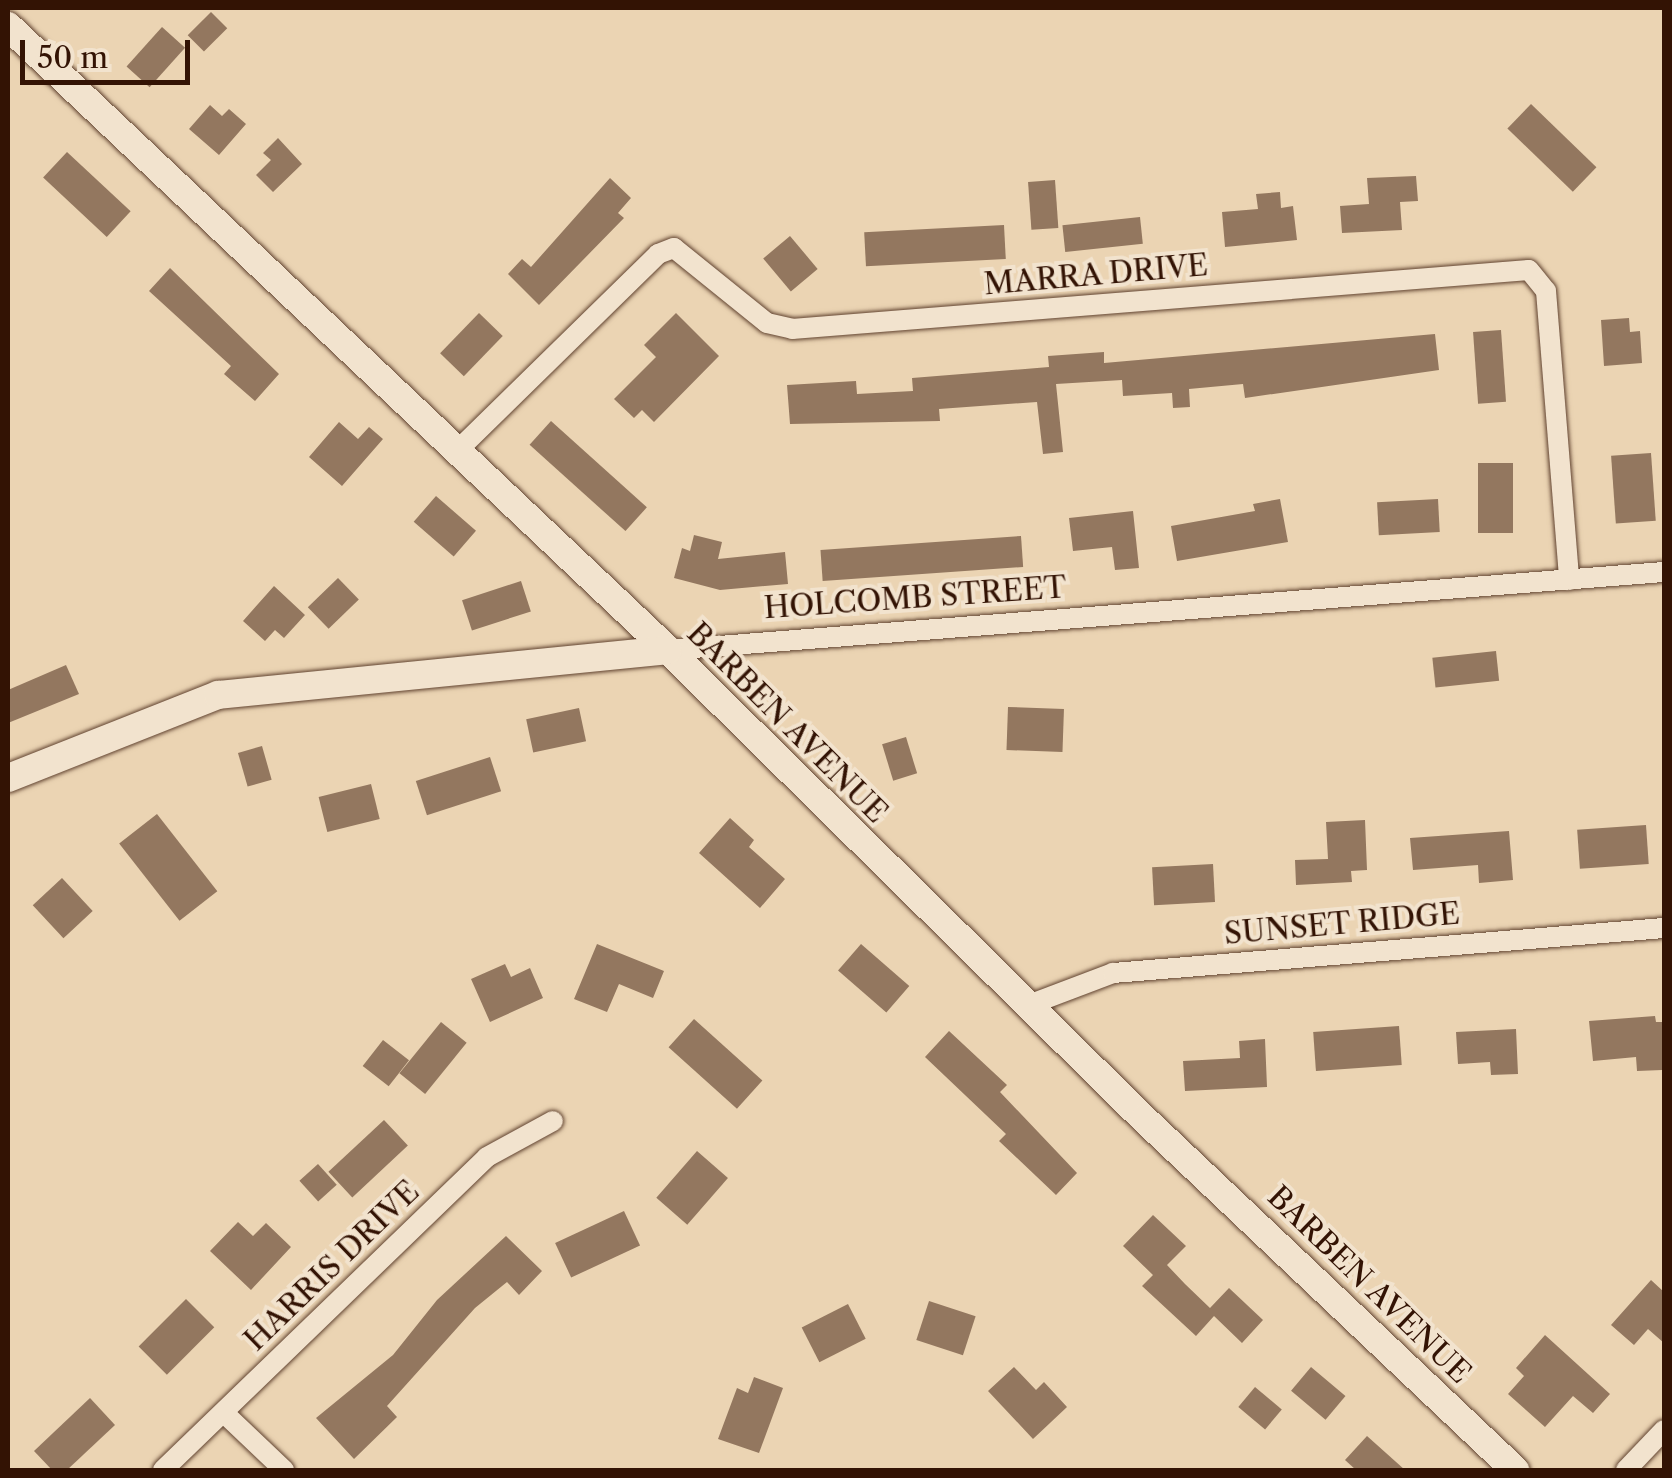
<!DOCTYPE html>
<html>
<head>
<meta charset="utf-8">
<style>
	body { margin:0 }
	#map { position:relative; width:1672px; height:1478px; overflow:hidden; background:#ebd4b3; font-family:"Libre Caslon Text",serif }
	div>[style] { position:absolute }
	.building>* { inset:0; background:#93775f; transform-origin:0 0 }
	.roads { filter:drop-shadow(0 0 2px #614330) drop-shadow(0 0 2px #614330) }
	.street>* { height:20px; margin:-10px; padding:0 10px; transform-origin:10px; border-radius:10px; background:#f2e3ce }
	.secondary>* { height:28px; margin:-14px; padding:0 14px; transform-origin:14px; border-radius:14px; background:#f2e3ce }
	span { translate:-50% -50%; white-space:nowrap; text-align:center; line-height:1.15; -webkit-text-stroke:8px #f2e3ce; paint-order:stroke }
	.street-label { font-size:30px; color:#331304 }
	.frame { position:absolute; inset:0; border:10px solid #331304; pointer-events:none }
	.scale { position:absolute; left:20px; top:40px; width:170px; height:45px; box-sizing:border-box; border:5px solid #331304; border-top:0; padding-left:12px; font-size:30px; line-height:35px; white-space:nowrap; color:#331304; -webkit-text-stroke:8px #f2e3ce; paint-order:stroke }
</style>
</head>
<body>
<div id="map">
	<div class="building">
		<div style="left:211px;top:12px;width:23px;height:33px;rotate:45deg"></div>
		<div style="left:162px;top:27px;width:31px;height:53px;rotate:42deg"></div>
		<div style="left:1531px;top:104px;width:91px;height:34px;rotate:44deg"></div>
		<div style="clip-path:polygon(210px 105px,222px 116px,229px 109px,246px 124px,219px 155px,189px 129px)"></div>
		<div style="clip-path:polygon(278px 138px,302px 164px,273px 192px,256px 175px,271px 160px,263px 153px)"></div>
		<div style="left:67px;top:152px;width:87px;height:35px;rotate:43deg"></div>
		<div style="clip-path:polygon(1416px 176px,1418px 201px,1400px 202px,1402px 230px,1342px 233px,1340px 206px,1369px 204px,1367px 178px)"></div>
		<div style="clip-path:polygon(610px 178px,631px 198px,618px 213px,624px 218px,539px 305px,508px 274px,522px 259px,531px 267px)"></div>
		<div style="left:1055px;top:180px;width:48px;height:27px;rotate:86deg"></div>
		<div style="clip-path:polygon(1280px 192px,1281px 208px,1293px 206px,1297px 240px,1225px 247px,1222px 212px,1258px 209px,1256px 194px)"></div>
		<div style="left:1140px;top:217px;width:27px;height:78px;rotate:84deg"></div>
		<div style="left:1004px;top:225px;width:34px;height:140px;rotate:87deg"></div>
		<div style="left:790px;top:236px;width:43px;height:35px;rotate:50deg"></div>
		<div style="clip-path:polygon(170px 268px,279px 374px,255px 401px,224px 374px,231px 366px,149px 291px)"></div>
		<div style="left:479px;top:313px;width:33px;height:56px;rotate:44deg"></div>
		<div style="clip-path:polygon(676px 313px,719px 356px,654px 422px,642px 410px,634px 418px,614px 399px,656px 357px,644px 345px)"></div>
		<div style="clip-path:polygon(1629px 318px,1630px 332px,1640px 331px,1642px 363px,1604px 366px,1601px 320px)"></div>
		<div style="left:1501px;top:330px;width:72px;height:28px;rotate:86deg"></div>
		<div style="clip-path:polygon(1435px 334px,1439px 370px,1245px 398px,1243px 384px,1189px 389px,1190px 407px,1173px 408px,1172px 393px,1123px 396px,1122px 380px,1056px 384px,1063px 452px,1043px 454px,1037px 402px,939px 409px,940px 421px,790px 424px,787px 385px,856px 381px,857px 394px,913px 391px,912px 378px,1049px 367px,1048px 356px,1104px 352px,1104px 363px)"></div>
		<div style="left:551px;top:421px;width:129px;height:32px;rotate:42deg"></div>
		<div style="clip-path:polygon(339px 422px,358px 439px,369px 427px,383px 439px,342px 486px,309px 457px)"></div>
		<div style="left:1651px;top:453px;width:68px;height:40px;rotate:86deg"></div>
		<div style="left:1478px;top:463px;width:35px;height:70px"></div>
		<div style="left:436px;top:496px;width:53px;height:34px;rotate:41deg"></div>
		<div style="clip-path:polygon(1280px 499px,1288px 542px,1177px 561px,1171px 526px,1255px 511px,1253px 504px)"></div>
		<div style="left:1438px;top:499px;width:33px;height:61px;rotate:87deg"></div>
		<div style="clip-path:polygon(1133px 511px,1139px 568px,1115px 570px,1112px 547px,1073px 551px,1069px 518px)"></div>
		<div style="clip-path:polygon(694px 535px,722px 542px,718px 559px,785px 552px,788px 584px,720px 590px,674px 578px,682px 548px,690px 551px)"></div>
		<div style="left:1021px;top:536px;width:31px;height:201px;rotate:86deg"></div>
		<div style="left:338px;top:578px;width:30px;height:42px;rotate:46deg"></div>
		<div style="left:521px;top:581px;width:32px;height:62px;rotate:72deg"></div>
		<div style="clip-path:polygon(274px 586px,305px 615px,284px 638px,275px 630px,265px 641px,243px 621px)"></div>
		<div style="left:1496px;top:651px;width:30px;height:64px;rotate:84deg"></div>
		<div style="clip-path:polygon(66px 665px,79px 694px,8px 723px,8px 690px)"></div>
		<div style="left:1008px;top:707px;width:56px;height:43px;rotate:2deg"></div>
		<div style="left:579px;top:708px;width:34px;height:54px;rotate:78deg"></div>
		<div style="left:906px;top:737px;width:38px;height:25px;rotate:73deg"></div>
		<div style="left:262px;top:746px;width:35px;height:25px;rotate:74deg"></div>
		<div style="left:490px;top:757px;width:36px;height:78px;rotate:72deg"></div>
		<div style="left:371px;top:784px;width:36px;height:54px;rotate:76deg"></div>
		<div style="left:157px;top:814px;width:98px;height:48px;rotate:52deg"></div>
		<div style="clip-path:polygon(730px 818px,754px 840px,749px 847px,785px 879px,760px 908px,699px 853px)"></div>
		<div style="clip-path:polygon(1365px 820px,1367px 870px,1351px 871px,1352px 882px,1296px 885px,1295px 860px,1328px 859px,1326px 822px)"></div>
		<div style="left:1646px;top:825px;width:39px;height:69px;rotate:86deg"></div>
		<div style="clip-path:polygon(1509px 831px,1513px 880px,1479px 883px,1478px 865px,1413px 870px,1410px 838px)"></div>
		<div style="left:1213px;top:864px;width:38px;height:61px;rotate:87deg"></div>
		<div style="left:62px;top:878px;width:45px;height:40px;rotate:47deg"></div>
		<div style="clip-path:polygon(597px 944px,664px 971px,653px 998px,619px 984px,607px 1012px,574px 999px)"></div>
		<div style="left:861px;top:944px;width:64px;height:35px;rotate:41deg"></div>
		<div style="clip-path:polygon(505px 964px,511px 977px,530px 968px,543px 998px,490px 1022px,471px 979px)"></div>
		<div style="clip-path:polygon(1655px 1016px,1656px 1022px,1664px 1022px,1662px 1070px,1637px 1071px,1636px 1057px,1593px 1061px,1589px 1021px)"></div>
		<div style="left:694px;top:1019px;width:92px;height:38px;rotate:42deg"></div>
		<div style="left:441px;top:1022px;width:33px;height:66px;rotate:39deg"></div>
		<div style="left:1399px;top:1026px;width:39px;height:86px;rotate:86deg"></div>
		<div style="clip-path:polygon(1516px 1029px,1518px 1074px,1491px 1075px,1490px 1062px,1458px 1064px,1456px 1032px)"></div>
		<div style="clip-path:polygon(949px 1031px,1007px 1085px,1000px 1092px,1077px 1173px,1056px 1195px,999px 1141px,1006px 1134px,925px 1057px)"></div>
		<div style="clip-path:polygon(1265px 1039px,1267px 1087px,1185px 1091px,1183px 1061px,1240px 1058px,1239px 1041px)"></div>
		<div style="left:383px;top:1040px;width:33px;height:33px;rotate:38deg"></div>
		<div style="left:384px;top:1120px;width:35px;height:76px;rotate:47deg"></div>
		<div style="left:697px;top:1151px;width:41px;height:62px;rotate:41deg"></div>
		<div style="left:318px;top:1164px;width:28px;height:25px;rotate:48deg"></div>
		<div style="left:624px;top:1211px;width:38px;height:76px;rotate:65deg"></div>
		<div style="clip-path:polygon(1153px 1215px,1186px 1246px,1167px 1265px,1185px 1284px,1210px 1308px,1229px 1288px,1263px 1320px,1242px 1343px,1214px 1316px,1196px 1336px,1142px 1286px,1153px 1275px,1123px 1246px)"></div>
		<div style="clip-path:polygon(238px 1222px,253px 1236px,266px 1223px,291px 1247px,251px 1290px,210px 1251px)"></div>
		<div style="clip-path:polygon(506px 1236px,542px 1271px,519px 1295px,507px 1282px,475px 1308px,387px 1406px,397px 1417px,354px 1459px,316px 1418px,393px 1355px,437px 1300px)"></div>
		<div style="clip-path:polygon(1651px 1280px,1664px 1292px,1664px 1343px,1648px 1329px,1634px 1345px,1611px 1325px)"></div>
		<div style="left:186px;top:1299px;width:40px;height:67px;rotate:45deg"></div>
		<div style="left:929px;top:1301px;width:49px;height:41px;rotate:18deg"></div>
		<div style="left:848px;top:1304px;width:39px;height:52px;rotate:63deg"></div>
		<div style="clip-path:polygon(1545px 1335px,1610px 1394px,1593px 1413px,1573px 1396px,1545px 1427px,1508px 1394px,1524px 1376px,1516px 1368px)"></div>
		<div style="clip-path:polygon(1014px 1367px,1036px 1390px,1044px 1382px,1067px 1407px,1033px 1439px,988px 1391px)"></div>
		<div style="left:1311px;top:1367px;width:45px;height:31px;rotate:40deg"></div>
		<div style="clip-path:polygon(754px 1377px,783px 1388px,759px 1453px,718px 1439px,737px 1388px,748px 1393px)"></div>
		<div style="left:1255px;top:1387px;width:35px;height:26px;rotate:40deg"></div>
		<div style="clip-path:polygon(90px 1398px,115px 1425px,67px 1470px,52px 1470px,34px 1451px)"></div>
		<div style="clip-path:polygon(1367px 1436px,1405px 1470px,1356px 1470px,1345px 1460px)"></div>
	</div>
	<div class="roads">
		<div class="street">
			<div style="left:458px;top:450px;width:280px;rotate:-44.4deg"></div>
			<div style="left:658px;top:254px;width:17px;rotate:-21deg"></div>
			<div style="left:674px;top:248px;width:119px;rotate:38.9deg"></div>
			<div style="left:767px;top:323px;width:26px;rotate:13deg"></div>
			<div style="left:792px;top:329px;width:739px;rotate:-4.58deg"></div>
			<div style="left:1529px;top:270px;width:27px;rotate:51deg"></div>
			<div style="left:1546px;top:291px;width:290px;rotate:85.4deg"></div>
			<div style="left:668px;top:650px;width:999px;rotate:-4.48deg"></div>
			<div style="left:1031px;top:1004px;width:88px;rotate:-20.7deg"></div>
			<div style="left:1113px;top:973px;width:553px;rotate:-4.67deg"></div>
			<div style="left:224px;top:1413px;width:83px;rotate:43.5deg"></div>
			<div style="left:163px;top:1470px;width:450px;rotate:-44deg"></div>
			<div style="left:487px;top:1157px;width:75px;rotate:-28.6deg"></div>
			<div style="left:1626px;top:1470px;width:55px;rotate:-46.5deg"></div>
		</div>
		<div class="secondary">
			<div style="left:8px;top:26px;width:908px;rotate:43.39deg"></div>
			<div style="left:668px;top:650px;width:668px;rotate:44.58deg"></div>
			<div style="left:1144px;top:1119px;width:511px;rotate:43.41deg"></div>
			<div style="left:8px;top:778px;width:226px;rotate:-21.6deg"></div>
			<div style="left:218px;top:695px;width:452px;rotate:-5.7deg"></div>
		</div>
	</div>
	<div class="street-label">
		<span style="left:1096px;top:275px;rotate:-5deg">MARRA DRIVE</span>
		<span style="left:915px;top:598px;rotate:-4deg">HOLCOMB STREET</span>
		<span style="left:787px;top:723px;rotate:45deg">BARBEN AVENUE</span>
		<span style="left:1342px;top:924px;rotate:-5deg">SUNSET RIDGE</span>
		<span style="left:332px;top:1266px;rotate:-44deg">HARRIS DRIVE</span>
		<span style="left:1369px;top:1285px;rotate:44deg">BARBEN AVENUE</span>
	</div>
	<div class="frame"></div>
	<div class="scale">50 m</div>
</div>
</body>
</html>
